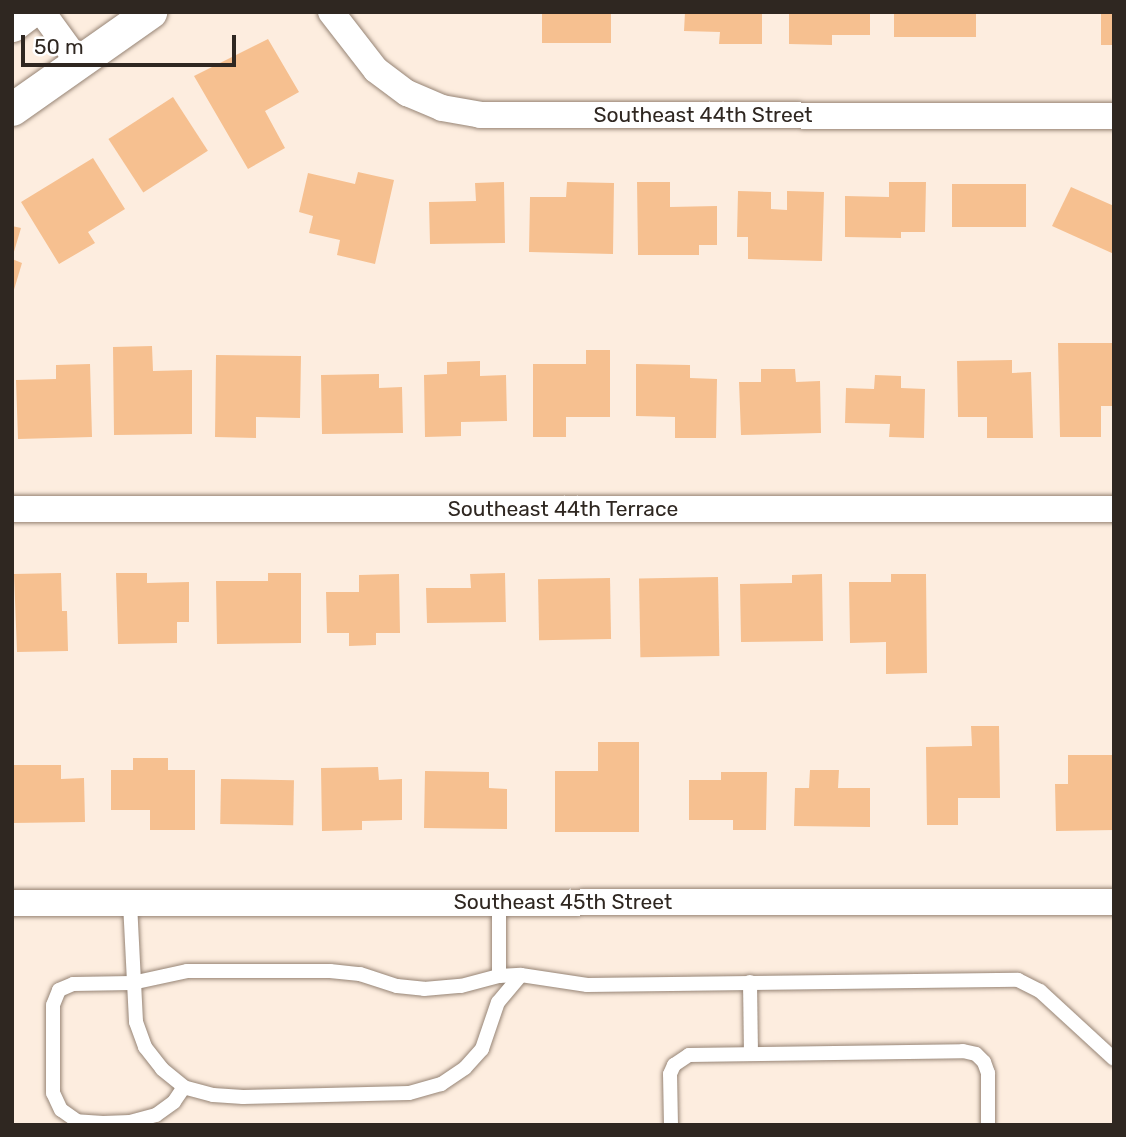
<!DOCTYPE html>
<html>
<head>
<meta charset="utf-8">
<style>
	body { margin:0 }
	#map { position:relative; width:1126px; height:1137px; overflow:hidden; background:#fdeddf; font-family:Rubik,sans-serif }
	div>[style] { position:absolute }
	.building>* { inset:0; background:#f6c090; transform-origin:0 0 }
	.roads { filter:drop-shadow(0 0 2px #968475) drop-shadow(0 0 2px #968475) }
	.service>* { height:14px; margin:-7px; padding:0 7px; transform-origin:7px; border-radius:7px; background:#fff }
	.minor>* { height:26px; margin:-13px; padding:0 13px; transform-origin:13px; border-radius:13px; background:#fff }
	.tertiary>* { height:33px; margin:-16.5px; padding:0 16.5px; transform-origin:16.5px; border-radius:16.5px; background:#fff }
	span { translate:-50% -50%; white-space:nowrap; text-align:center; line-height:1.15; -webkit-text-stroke:5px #fff; paint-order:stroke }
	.street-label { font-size:21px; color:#2f2721 }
	.frame { position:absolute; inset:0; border:14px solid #2f2721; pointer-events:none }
	.scale { position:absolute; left:21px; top:35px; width:215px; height:32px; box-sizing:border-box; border:4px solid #2f2721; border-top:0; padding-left:9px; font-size:21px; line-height:24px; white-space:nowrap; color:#2f2721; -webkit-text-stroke:5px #fff; paint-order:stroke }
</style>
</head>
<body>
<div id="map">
	<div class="building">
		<div style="left:542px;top:12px;width:69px;height:31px"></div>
		<div style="clip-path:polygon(685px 12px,762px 12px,762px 44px,719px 44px,720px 32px,684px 31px)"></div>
		<div style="clip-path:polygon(789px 12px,870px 12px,870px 35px,832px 35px,832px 45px,789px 44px)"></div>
		<div style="left:894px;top:12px;width:82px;height:25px"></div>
		<div style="left:1101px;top:12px;width:13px;height:33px"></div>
		<div style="clip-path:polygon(268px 39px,299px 92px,265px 111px,285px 148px,248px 169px,194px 76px)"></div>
		<div style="left:173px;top:97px;width:64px;height:77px;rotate:57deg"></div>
		<div style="clip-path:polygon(93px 158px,125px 209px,88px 232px,95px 243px,59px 264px,21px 202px)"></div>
		<div style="clip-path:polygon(358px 172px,394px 180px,375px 264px,337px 255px,340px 240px,309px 233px,313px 216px,299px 212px,308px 173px,355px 184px)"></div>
		<div style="clip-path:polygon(504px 182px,505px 243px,430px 244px,429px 202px,476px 201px,475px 183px)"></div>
		<div style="clip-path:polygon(567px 182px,614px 183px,613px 254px,529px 252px,530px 197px,566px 197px)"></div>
		<div style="clip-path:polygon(637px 182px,670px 182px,670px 207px,717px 206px,717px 245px,699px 245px,699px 255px,638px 255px)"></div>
		<div style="clip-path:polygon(889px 182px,926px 182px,925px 232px,901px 232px,901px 238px,845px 237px,845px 196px,889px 197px)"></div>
		<div style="left:1026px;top:184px;width:43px;height:74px;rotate:90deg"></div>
		<div style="clip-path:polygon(1071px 187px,1114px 206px,1114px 254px,1052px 226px)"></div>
		<div style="clip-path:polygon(738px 191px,771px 192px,771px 209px,787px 210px,787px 191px,824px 192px,822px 261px,748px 259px,748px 237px,737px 237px)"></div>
		<div style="clip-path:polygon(12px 226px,21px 228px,13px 255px,12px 255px)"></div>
		<div style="clip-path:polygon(12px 259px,22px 263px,13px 293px,12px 293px)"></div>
		<div style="clip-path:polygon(1058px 343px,1114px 343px,1114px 406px,1101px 406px,1101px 437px,1060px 437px)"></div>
		<div style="clip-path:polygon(152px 346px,153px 371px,192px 370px,192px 434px,114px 435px,113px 347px)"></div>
		<div style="clip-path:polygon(586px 350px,610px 350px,610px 417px,566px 417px,566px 437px,533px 437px,533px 364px,586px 364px)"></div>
		<div style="clip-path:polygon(216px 355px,301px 356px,300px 418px,256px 417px,256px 438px,215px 437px)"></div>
		<div style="clip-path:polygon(1012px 360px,1012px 373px,1031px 372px,1033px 438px,987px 438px,987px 417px,958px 417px,957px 361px)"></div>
		<div style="clip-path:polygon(480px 361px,480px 376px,506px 375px,507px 421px,461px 422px,461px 436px,425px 437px,424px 375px,447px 374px,447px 362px)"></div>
		<div style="clip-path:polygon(90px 364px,92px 437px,18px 439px,16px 380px,56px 379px,56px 365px)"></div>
		<div style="clip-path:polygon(636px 364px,690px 365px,690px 378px,717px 379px,716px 438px,675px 438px,675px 417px,636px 416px)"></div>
		<div style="clip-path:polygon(761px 369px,795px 369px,796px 382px,820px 381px,821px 433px,741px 435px,739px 382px,761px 382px)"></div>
		<div style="clip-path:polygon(379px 374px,379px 388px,402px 387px,403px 433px,322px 434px,321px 375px)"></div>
		<div style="clip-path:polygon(875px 375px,901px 376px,901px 388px,925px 389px,924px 438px,889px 437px,890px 424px,845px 423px,846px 388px,874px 389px)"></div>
		<div style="clip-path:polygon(61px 573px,62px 611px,67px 611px,68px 651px,17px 652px,14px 574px)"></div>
		<div style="clip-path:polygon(116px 573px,147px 573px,147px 583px,189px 582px,189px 622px,177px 622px,177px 643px,118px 644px)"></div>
		<div style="clip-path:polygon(268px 573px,301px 573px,301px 643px,217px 644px,216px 581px,268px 581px)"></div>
		<div style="clip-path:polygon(505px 573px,506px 622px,427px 623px,426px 588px,471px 588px,470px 574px)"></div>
		<div style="clip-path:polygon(399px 574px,400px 633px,376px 633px,376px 645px,349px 646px,349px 633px,327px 633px,326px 592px,359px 592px,359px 575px)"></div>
		<div style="clip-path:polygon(822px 574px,823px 641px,741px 642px,740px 584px,792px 583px,792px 575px)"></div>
		<div style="clip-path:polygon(891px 574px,926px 574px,927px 673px,886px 674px,886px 642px,850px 643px,849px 582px,891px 582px)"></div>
		<div style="left:718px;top:577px;width:79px;height:79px;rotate:89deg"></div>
		<div style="left:610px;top:578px;width:61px;height:72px;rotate:89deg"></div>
		<div style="clip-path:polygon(971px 726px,999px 726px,1000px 798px,958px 798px,958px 825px,927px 825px,926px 747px,972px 746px)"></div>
		<div style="clip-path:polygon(598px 742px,639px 742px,639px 832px,555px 832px,555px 771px,598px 771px)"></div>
		<div style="clip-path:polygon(1068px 755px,1114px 755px,1114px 830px,1056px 831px,1055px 784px,1068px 784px)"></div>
		<div style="clip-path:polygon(133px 758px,168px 758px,168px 770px,195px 770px,195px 830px,150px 830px,150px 810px,111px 810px,111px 770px,133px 770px)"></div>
		<div style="clip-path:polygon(12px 765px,61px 765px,61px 779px,84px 778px,85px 822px,12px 823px)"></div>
		<div style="clip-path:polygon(378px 767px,379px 780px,402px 779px,402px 820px,362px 821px,362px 830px,322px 831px,321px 768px)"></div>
		<div style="clip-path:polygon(810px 770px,839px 770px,838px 788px,870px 788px,870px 827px,794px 826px,795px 788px,809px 788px)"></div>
		<div style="clip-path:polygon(425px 771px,489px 772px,489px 788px,507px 789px,507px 829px,424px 828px)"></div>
		<div style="clip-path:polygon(721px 772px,767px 772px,766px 830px,733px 830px,733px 820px,689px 820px,689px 780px,721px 780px)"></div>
		<div style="left:221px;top:779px;width:73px;height:45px;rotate:1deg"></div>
	</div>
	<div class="roads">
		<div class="service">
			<div style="left:499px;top:902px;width:74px;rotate:90deg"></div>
			<div style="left:130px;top:903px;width:119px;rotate:87.1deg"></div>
			<div style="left:136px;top:1022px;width:27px;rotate:70deg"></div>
			<div style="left:145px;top:1047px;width:28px;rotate:52deg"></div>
			<div style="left:162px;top:1069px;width:28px;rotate:39deg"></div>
			<div style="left:521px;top:975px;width:35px;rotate:130deg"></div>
			<div style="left:498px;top:1002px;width:50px;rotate:108.8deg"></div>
			<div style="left:482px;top:1049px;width:25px;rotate:132deg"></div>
			<div style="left:465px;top:1068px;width:29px;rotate:146deg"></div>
			<div style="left:441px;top:1084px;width:33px;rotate:164deg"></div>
			<div style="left:409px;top:1093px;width:166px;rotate:178.6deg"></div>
			<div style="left:243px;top:1097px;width:30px;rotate:-176deg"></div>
			<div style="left:213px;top:1095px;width:30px;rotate:-165deg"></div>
			<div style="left:184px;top:1087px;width:18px;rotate:124deg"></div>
			<div style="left:174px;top:1102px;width:22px;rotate:144deg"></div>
			<div style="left:156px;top:1115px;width:27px;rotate:165deg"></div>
			<div style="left:130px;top:1122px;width:27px;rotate:178deg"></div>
			<div style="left:103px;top:1123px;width:26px;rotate:-176deg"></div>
			<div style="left:77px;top:1121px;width:19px;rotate:-145deg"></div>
			<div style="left:61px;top:1110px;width:19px;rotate:-115deg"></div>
			<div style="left:53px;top:1093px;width:88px;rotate:-90deg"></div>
			<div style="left:53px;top:1005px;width:16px;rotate:-68deg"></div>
			<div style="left:59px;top:990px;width:15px;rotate:-23deg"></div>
			<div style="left:73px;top:984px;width:59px;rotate:-1deg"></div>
			<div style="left:132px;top:983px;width:56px;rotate:-12.3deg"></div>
			<div style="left:187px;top:971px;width:143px"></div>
			<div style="left:330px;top:971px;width:30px;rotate:6deg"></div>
			<div style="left:360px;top:974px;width:39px;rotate:18deg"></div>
			<div style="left:397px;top:986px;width:27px;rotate:6deg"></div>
			<div style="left:424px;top:989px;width:37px;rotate:-5deg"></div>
			<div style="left:461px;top:986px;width:39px;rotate:-15deg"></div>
			<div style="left:499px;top:976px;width:22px;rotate:-3deg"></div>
			<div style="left:521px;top:975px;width:67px;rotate:8.6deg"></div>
			<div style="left:587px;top:985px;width:431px;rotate:-0.7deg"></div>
			<div style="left:1018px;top:980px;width:25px;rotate:27deg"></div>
			<div style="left:1040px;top:991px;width:100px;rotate:42.6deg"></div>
			<div style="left:750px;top:982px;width:72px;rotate:89.2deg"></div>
			<div style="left:671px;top:1125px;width:51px;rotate:-91.1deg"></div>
			<div style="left:670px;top:1074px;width:10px;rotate:-66deg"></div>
			<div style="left:674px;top:1065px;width:18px;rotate:-34deg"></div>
			<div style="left:689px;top:1055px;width:274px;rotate:-0.8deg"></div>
			<div style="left:963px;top:1051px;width:13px;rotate:13deg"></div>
			<div style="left:976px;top:1054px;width:11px;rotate:45deg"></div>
			<div style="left:984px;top:1062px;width:12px;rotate:70deg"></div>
			<div style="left:988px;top:1073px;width:52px;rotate:90deg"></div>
		</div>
		<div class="minor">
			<div style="left:42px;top:12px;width:63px;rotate:54deg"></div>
			<div style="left:331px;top:12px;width:73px;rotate:52.2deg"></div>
			<div style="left:376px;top:70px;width:39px;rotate:37deg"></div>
			<div style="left:407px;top:93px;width:38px;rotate:23deg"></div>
			<div style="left:442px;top:108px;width:39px;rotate:10deg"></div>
			<div style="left:480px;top:115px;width:634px;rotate:0.09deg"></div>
			<div style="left:12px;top:509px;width:1102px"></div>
			<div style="left:12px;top:903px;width:1102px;rotate:-0.05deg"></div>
		</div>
		<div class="tertiary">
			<div style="left:12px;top:25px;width:21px;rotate:-37deg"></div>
			<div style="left:12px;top:109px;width:169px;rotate:-35.1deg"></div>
		</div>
	</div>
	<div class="street-label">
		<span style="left:703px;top:115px">Southeast 44th Street</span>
		<span style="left:563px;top:509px">Southeast 44th Terrace</span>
		<span style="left:563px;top:902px">Southeast 45th Street</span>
	</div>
	<div class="frame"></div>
	<div class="scale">50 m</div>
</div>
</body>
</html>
